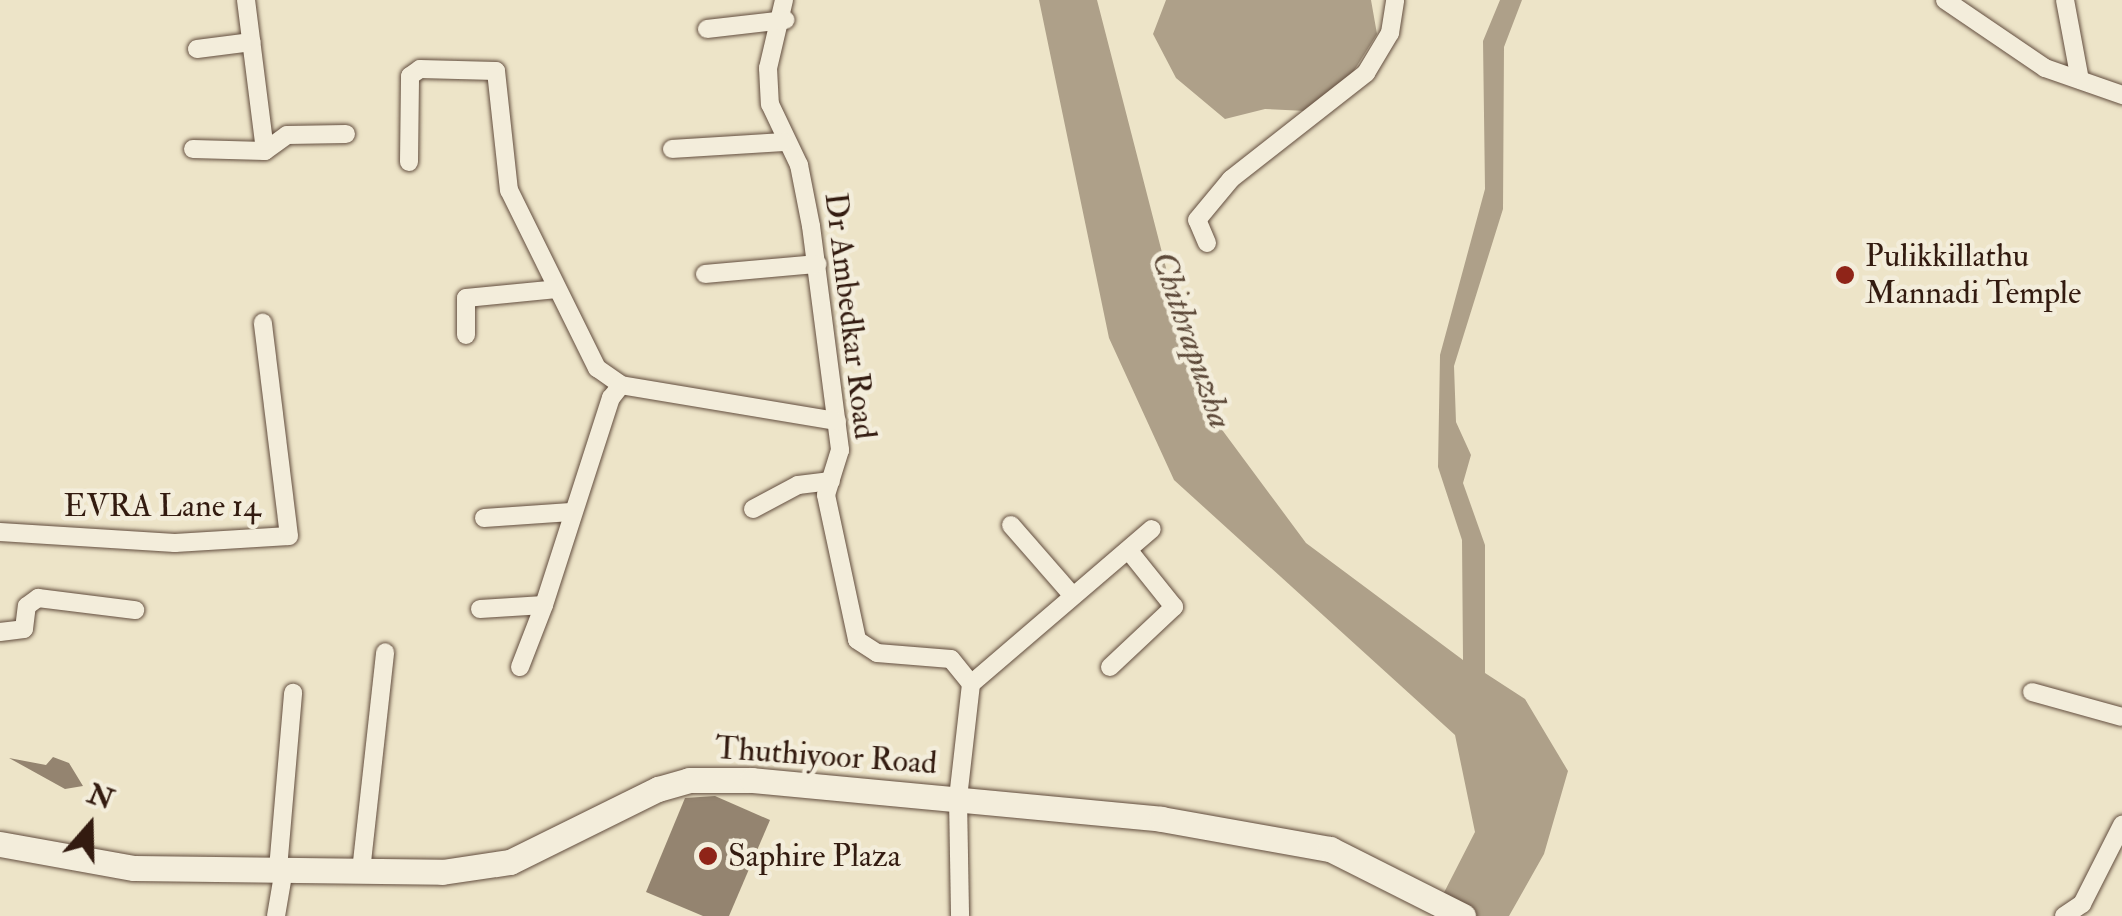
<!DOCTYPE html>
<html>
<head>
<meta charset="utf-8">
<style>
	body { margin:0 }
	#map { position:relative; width:2122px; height:916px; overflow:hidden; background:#ede4c8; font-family:"IM FELL Double Pica",serif }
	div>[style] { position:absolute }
	.water>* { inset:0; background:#aea089 }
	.building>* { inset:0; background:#948470 }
	.roads { filter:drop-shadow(0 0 2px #624d3e) drop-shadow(0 0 2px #624d3e) }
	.minor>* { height:18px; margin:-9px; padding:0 9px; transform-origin:9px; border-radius:9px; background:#f3eddb }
	.secondary>* { height:25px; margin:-12.5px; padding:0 12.5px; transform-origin:12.5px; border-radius:12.5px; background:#f3eddb }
	.dots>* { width:28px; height:28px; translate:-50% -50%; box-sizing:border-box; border:5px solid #f3eddb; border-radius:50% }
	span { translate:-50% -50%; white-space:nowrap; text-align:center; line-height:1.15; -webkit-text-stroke:9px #f3eddb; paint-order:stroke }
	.poi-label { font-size:32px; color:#331b10 }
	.left { translate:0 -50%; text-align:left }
	.street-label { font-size:32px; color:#331b10 }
	.water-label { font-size:35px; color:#5e4a3a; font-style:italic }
	.north { position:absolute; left:40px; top:776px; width:100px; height:100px; -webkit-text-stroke:8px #f3eddb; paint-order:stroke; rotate:20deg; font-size:28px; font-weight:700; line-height:40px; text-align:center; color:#331b10 }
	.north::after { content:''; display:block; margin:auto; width:35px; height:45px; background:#331b10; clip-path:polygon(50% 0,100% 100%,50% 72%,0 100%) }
</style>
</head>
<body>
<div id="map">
	<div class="water">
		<div style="clip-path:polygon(1039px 0,1097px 0,1200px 400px,1306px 543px,1463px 660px,1462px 540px,1438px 467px,1440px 355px,1485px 189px,1483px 41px,1500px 0,1522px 0,1504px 47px,1503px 209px,1454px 366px,1456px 422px,1471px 455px,1463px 483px,1485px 545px,1485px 673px,1525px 699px,1568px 771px,1544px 854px,1509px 916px,1432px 916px,1475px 832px,1455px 735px,1174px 480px,1109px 338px)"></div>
		<div style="clip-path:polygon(1166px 0,1371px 0,1377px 34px,1350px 77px,1306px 111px,1265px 109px,1225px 119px,1176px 78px,1153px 34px)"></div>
	</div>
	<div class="building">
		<div style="clip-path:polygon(53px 757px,69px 763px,83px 786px,65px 789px,9px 758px,46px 765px)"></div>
		<div style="clip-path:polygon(715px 796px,770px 820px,729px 916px,703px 916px,646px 892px,685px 798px)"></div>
	</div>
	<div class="roads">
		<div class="minor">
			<div style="left:246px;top:0;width:152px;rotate:82.8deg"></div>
			<div style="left:784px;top:0;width:70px;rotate:103.2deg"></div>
			<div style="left:768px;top:68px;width:36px;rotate:87deg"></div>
			<div style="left:770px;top:104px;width:68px;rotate:64.6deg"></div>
			<div style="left:799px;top:165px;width:62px;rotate:78.9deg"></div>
			<div style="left:811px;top:226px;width:226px;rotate:82.6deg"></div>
			<div style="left:840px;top:450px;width:47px;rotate:107.3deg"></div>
			<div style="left:826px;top:495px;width:148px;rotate:77.9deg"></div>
			<div style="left:857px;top:640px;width:24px;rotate:33deg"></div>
			<div style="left:877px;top:653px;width:74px;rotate:4.6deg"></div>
			<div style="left:951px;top:659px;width:32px;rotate:51deg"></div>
			<div style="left:971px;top:684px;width:115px;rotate:96.5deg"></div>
			<div style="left:958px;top:798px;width:118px;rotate:89deg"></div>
			<div style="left:1945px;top:0;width:121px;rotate:34.2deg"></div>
			<div style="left:2045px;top:68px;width:82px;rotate:19.3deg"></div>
			<div style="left:2065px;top:0;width:81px;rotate:79.4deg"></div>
			<div style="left:707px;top:29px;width:79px;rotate:-6.6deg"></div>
			<div style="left:197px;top:49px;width:55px;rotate:-7.3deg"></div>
			<div style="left:193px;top:149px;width:72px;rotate:1.6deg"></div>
			<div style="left:265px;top:151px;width:27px;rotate:-36deg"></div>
			<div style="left:287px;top:135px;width:59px;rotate:-1deg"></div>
			<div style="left:672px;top:149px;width:111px;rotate:-3.6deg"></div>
			<div style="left:409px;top:162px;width:86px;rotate:-89.3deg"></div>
			<div style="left:410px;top:76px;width:12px;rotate:-35deg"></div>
			<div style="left:420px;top:69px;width:76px;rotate:1.5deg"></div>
			<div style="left:496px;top:71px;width:120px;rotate:83.8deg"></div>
			<div style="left:509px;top:190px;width:199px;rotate:63.7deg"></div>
			<div style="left:597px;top:368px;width:29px;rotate:35deg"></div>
			<div style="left:621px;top:385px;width:219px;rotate:9.5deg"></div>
			<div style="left:1207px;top:243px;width:25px;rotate:-113deg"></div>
			<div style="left:1197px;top:220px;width:53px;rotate:-50.3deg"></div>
			<div style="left:1231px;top:179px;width:172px;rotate:-38.1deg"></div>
			<div style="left:1366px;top:73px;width:47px;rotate:-59deg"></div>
			<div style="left:1390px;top:33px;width:33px;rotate:-81deg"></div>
			<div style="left:705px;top:274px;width:113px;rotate:-5.1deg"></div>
			<div style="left:466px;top:335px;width:37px;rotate:-90deg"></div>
			<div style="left:466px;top:298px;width:91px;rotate:-5.6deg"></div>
			<div style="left:753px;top:509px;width:51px;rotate:-28.1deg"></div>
			<div style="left:798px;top:485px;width:33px;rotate:-7deg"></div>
			<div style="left:484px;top:518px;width:87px;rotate:-3.9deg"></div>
			<div style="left:1011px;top:525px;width:94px;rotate:48.9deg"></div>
			<div style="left:0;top:532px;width:175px;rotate:3.6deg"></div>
			<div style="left:175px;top:543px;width:114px;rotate:-3.5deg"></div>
			<div style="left:289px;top:536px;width:215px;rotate:-97deg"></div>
			<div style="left:480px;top:609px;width:64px;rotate:-3.6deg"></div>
			<div style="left:544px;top:605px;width:218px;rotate:-72.1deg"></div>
			<div style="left:611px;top:398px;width:16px;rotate:-52deg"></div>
			<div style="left:0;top:632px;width:24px;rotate:-7deg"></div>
			<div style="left:24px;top:629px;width:23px;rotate:-83deg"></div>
			<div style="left:27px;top:606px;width:14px;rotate:-36deg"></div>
			<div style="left:38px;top:598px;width:98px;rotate:7.1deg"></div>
			<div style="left:520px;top:667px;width:66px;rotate:-68.8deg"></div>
			<div style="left:1110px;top:667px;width:88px;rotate:-43.2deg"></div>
			<div style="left:1174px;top:607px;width:70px;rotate:-128.7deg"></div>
			<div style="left:971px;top:684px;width:238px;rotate:-40.6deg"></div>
			<div style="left:2032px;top:692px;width:93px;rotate:15.5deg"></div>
			<div style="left:278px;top:869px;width:177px;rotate:-85.1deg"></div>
			<div style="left:361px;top:871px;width:220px;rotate:-83.7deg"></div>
			<div style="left:276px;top:916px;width:48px;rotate:-80.3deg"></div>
			<div style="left:2064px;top:916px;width:22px;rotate:-34deg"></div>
			<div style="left:2082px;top:904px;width:89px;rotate:-63.1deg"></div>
		</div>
		<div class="secondary">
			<div style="left:0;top:844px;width:136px;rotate:10.2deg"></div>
			<div style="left:134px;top:868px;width:308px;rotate:0.7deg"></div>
			<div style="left:442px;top:872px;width:69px;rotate:-8.4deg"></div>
			<div style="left:510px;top:862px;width:165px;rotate:-26.3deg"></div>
			<div style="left:658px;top:789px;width:32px;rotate:-16deg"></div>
			<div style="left:689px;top:780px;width:63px"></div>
			<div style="left:752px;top:780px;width:411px;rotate:5.4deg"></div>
			<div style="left:1161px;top:819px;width:172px;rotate:10.1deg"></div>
			<div style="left:1330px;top:849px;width:149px;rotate:26.7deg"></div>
		</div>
	</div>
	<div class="dots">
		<div style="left:1845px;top:275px;background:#8f2418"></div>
		<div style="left:708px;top:856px;background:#8f2418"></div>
	</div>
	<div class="poi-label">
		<span class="left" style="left:1865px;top:275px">Pulikkillathu<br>Mannadi Temple</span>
		<span class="left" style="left:728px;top:856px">Saphire Plaza</span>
	</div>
	<div class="street-label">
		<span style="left:850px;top:316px;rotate:83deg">Dr Ambedkar Road</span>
		<span style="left:162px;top:506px">EVRA Lane 14</span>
		<span style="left:826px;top:756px;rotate:4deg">Thuthiyoor Road</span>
	</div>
	<div class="water-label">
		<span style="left:1192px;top:340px;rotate:71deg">Chithrapuzha</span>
	</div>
	<div class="north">N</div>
</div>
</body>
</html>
